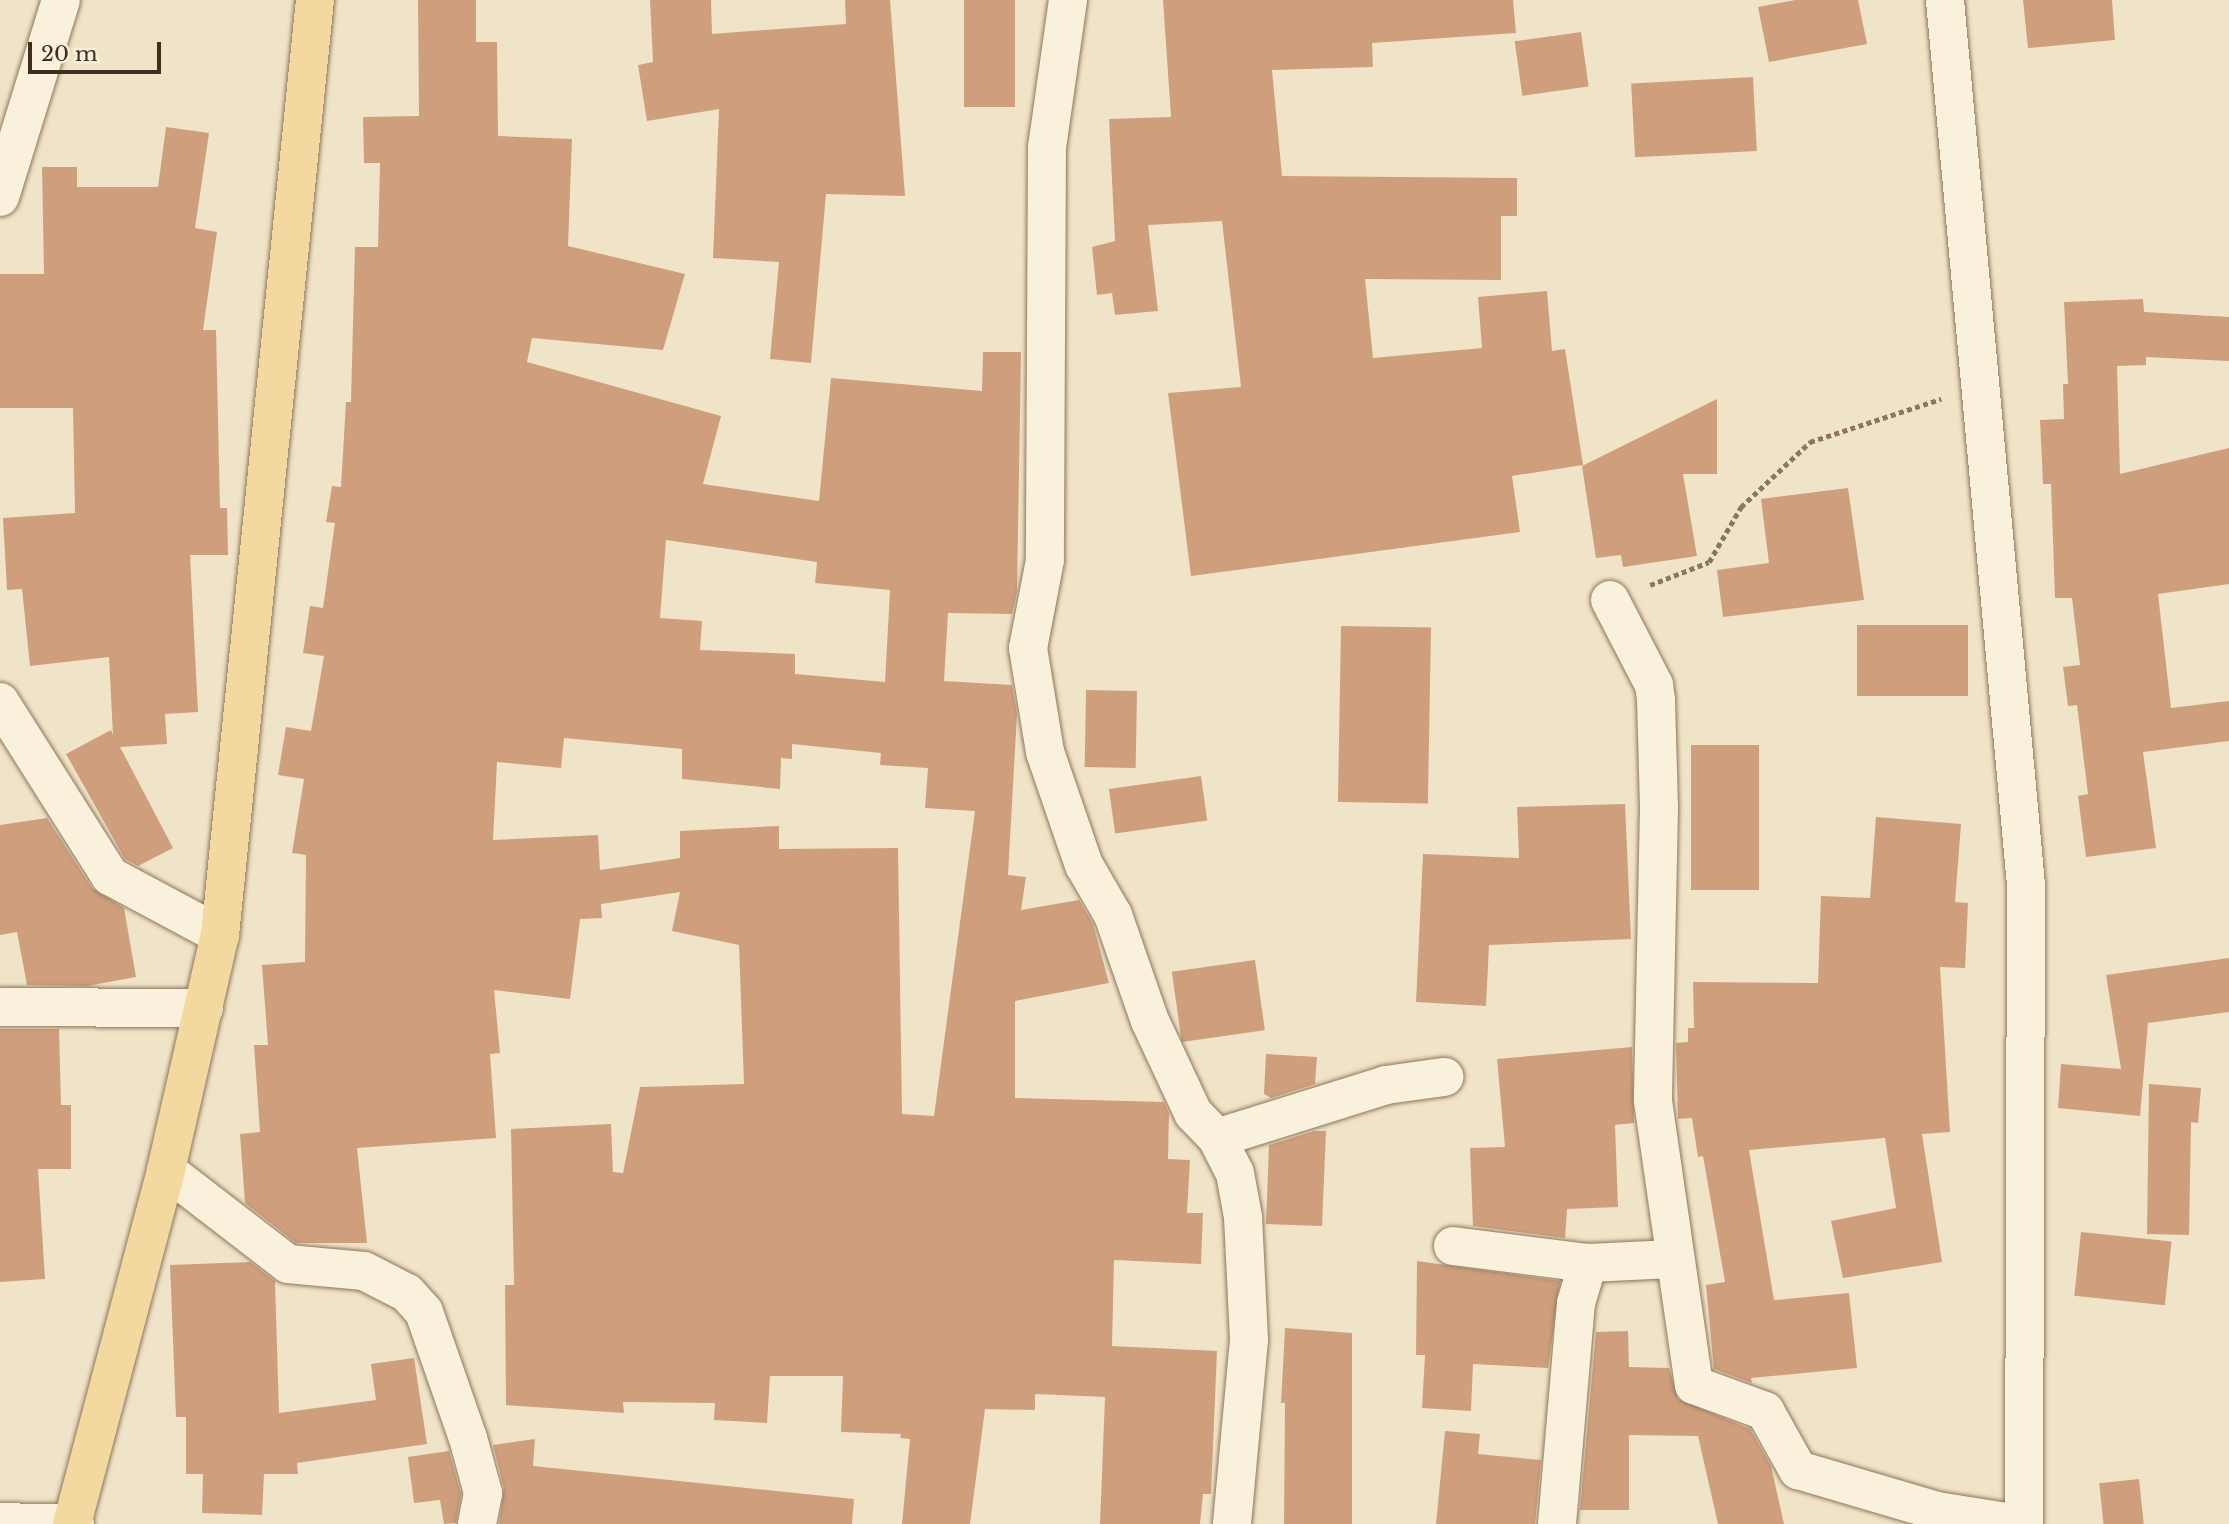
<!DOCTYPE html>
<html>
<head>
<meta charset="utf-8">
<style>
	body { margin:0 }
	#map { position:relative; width:2229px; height:1524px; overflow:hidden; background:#f0e4c8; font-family:"Libre Baskerville",serif }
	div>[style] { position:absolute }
	.building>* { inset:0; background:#cf9f7d; transform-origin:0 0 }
	.path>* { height:4.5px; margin-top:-2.25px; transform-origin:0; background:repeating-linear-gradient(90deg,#8d765c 0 5px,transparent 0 8.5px) }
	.roads { filter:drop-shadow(0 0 2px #8d765c) drop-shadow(0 0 2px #8d765c) }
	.minor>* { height:38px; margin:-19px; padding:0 19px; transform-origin:19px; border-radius:19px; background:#faf1dc }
	.major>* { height:38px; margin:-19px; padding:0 19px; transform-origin:19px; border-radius:19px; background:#f3d9a0 }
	span { translate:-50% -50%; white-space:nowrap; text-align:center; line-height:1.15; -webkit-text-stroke:5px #f7eed8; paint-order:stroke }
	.scale { position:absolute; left:28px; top:42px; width:133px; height:32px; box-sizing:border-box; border:4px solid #3d2e20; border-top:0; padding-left:9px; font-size:21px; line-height:24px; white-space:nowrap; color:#3d2e20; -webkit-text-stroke:5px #f7eed8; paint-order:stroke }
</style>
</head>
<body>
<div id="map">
	<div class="building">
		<div style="clip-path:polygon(evenodd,418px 0,476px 0,476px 42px,497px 42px,498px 136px,572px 139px,568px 246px,685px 274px,663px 350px,532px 338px,527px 362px,721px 416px,703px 484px,819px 501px,831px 378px,982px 391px,983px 352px,1021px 352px,1017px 592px,1012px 614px,948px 613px,944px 681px,1012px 685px,1017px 714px,1008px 875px,1026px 877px,1021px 910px,1079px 900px,1093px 924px,1109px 983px,1015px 1001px,1015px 1098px,1164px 1102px,1169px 1113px,1168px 1159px,1190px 1160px,1187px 1213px,1203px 1213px,1201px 1264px,1114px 1260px,1112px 1346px,1217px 1351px,1211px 1494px,1203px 1494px,1200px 1524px,1100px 1524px,1105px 1397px,1035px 1394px,1035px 1410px,985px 1409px,970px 1524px,902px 1524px,910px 1439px,900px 1438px,901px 1434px,841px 1432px,843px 1376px,770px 1376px,767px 1423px,714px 1420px,715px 1403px,623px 1402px,624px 1413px,506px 1405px,505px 1285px,514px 1285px,511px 1129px,611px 1124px,613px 1172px,623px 1173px,640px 1087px,744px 1084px,739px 945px,672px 931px,680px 892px,601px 904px,602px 918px,580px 919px,570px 999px,494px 990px,500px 1053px,490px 1054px,496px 1138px,357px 1148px,367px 1243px,296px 1243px,245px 1203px,240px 1134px,260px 1132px,254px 1045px,268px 1045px,262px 965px,305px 962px,306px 855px,292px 853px,304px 779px,278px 775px,286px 727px,311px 731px,324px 656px,303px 653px,310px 606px,323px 608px,335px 523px,326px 522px,332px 486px,341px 487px,346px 402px,351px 402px,355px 247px,378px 247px,380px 163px,364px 163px,363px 117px,419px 116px,418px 0,666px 540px,817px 562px,815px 583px,890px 590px,885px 682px,795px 674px,795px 654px,700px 650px,702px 621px,660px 618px,666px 540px,418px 0,564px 738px,682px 749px,682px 779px,780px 789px,781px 758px,792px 759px,792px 744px,881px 753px,880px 765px,928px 768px,925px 808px,975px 811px,934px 1116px,902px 1114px,898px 848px,779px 849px,779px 826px,680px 831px,680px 858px,600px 870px,598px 835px,493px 840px,497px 762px,561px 768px,564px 738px)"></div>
		<div style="clip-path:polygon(650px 0,711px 0,712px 34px,846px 24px,845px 0,890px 0,905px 196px,826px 194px,811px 363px,770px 359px,779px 262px,713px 258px,719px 109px,647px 121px,638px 65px,653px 62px)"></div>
		<div style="left:964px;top:0;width:51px;height:107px"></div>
		<div style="clip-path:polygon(1163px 0,1513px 0,1516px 33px,1372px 43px,1373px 67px,1272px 70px,1282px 176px,1517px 178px,1517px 216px,1501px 216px,1501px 280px,1365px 279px,1373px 358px,1482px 348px,1478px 297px,1547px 291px,1552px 351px,1565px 349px,1583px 465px,1512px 476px,1520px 532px,1191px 576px,1168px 393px,1241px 387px,1222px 221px,1148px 225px,1158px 311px,1115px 315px,1112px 293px,1097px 295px,1092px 247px,1115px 241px,1109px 119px,1171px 117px)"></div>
		<div style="clip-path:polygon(1795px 0,1858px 0,1867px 44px,1769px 62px,1758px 7px)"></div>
		<div style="clip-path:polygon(2023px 0,2112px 0,2115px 40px,2028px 48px)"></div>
		<div style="left:1581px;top:32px;width:55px;height:67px;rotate:82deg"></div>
		<div style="left:1753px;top:77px;width:74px;height:122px;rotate:87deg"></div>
		<div style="clip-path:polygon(166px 127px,209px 133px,195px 228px,217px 232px,203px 330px,216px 330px,220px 508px,227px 508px,228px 555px,190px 555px,198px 712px,165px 714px,167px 744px,120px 747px,173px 848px,138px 866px,125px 859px,66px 754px,111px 730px,113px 735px,109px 657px,30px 666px,22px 589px,7px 590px,3px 518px,75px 513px,73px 408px,0 408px,0 274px,44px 274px,42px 167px,77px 167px,77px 187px,158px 187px)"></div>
		<div style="clip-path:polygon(2143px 299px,2144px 312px,2229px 317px,2229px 361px,2146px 357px,2146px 365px,2117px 366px,2120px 474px,2229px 448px,2229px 584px,2158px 594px,2171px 708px,2229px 701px,2229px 741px,2143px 752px,2156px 848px,2086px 857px,2078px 796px,2088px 794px,2077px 705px,2068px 706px,2063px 667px,2080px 665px,2072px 598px,2055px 598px,2051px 484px,2043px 484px,2040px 420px,2064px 419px,2063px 384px,2068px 384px,2064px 302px)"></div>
		<div style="clip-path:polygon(1717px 399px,1717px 474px,1683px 474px,1697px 556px,1623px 567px,1621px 555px,1596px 558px,1582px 466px)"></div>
		<div style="clip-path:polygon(1848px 488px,1864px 600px,1723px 617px,1717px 570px,1769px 563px,1761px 499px)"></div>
		<div style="left:1857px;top:625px;width:111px;height:71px"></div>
		<div style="left:1341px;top:626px;width:90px;height:176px;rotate:1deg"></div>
		<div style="left:1086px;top:690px;width:51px;height:77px;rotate:1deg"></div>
		<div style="left:1759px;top:745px;width:145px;height:68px;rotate:90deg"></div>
		<div style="left:1201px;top:776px;width:45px;height:93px;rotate:82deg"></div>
		<div style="clip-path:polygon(1625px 804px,1631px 939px,1489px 945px,1486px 1006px,1416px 1002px,1423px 854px,1519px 858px,1517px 807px)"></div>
		<div style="clip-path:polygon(1876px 817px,1961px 824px,1955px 902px,1968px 903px,1965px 968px,1940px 967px,1950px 1132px,1922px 1134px,1942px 1262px,1843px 1278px,1831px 1221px,1896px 1208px,1885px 1138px,1749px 1150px,1774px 1300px,1849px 1293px,1857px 1368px,1751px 1378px,1752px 1383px,1714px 1369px,1706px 1285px,1725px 1282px,1703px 1156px,1698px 1157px,1692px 1118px,1678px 1119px,1676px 1043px,1688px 1042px,1688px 1028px,1694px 1028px,1693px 982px,1818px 983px,1821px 896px,1870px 898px)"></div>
		<div style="clip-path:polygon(47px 818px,92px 888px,124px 908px,136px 977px,87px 986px,27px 985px,17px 932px,0 935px,0 825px)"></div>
		<div style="clip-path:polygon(2229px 958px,2229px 1012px,2148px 1023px,2140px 1116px,2058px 1108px,2061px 1064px,2121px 1069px,2106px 975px)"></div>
		<div style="left:1255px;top:960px;width:71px;height:84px;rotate:82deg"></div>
		<div style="clip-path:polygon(0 1029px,59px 1029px,61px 1105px,71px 1105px,71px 1169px,38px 1169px,45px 1279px,0 1282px)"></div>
		<div style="clip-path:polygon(1632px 1047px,1634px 1123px,1615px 1125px,1618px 1207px,1567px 1209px,1565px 1238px,1473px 1226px,1470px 1148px,1505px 1147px,1497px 1059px)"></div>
		<div style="clip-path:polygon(1266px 1054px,1317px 1057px,1315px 1084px,1271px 1098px,1264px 1094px)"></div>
		<div style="clip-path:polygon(2149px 1084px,2201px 1088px,2198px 1123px,2191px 1122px,2189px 1235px,2147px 1234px)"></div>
		<div style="clip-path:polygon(1314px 1131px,1326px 1131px,1322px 1226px,1266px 1224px,1269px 1145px)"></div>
		<div style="left:2081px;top:1232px;width:91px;height:64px;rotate:6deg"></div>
		<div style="clip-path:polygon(1417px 1261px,1560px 1281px,1548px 1368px,1473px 1364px,1471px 1411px,1422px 1408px,1425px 1355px,1416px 1355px)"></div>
		<div style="clip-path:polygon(250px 1262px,275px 1281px,279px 1413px,376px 1400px,371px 1364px,414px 1358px,427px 1444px,297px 1463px,298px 1474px,264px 1474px,262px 1515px,202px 1513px,203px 1474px,186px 1474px,186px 1417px,176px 1417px,170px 1265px)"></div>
		<div style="clip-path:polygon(1285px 1328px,1352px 1333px,1352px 1524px,1284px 1524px,1285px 1403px,1281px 1403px)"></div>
		<div style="clip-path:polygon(1628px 1331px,1629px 1367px,1669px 1368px,1678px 1399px,1750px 1429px,1771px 1466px,1784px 1524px,1718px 1524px,1698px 1436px,1629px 1435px,1629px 1510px,1580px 1510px,1596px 1332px)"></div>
		<div style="clip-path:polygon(1445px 1431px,1480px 1434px,1478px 1454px,1541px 1460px,1535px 1524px,1436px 1524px)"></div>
		<div style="clip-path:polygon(535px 1439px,533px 1466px,854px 1499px,852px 1524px,499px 1524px,504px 1488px,493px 1445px)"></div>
		<div style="clip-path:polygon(449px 1451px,461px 1494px,456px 1523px,444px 1524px,440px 1500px,414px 1503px,408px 1457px)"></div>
		<div style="left:2139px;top:1479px;width:45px;height:40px;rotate:84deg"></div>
	</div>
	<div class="path">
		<div style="left:1650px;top:585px;width:63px;rotate:-21.3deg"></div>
		<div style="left:1709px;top:562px;width:64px;rotate:-59.8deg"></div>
		<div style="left:1741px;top:507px;width:95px;rotate:-43.3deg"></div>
		<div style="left:1810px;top:442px;width:138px;rotate:-18.2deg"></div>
	</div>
	<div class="roads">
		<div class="minor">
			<div style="left:1068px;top:0;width:148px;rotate:98.1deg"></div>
			<div style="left:1047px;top:147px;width:413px;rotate:90.3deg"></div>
			<div style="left:1045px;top:560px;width:90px;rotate:100.9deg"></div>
			<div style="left:1028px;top:648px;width:105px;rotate:80.7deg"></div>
			<div style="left:1045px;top:752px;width:120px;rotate:71deg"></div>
			<div style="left:1084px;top:865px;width:58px;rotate:59.9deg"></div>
			<div style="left:1113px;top:915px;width:112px;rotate:70.8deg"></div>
			<div style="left:1150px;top:1021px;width:102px;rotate:64.9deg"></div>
			<div style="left:1193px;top:1113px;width:35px;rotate:46deg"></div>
			<div style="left:1217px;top:1138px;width:39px;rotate:63deg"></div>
			<div style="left:1235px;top:1173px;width:45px;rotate:79.7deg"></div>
			<div style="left:1243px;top:1217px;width:123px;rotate:87.2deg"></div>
			<div style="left:1249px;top:1340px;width:185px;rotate:95.3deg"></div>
			<div style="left:1945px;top:0;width:889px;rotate:84.77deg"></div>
			<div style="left:2026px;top:885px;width:639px;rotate:90.18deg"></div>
			<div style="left:0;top:197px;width:206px;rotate:-72.8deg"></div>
			<div style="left:1610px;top:600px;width:96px;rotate:62.6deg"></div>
			<div style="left:1654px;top:685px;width:15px;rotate:82deg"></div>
			<div style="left:1656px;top:700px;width:108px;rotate:88.4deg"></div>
			<div style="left:1659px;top:808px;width:293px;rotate:91.2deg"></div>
			<div style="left:1653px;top:1101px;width:287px;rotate:81.8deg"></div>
			<div style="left:1694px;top:1385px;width:76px;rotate:20.1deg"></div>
			<div style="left:1765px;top:1411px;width:68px;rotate:60.8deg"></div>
			<div style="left:1798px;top:1470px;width:145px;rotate:16.4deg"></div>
			<div style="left:1937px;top:1511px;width:83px;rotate:9deg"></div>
			<div style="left:0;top:702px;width:206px;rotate:57.7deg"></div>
			<div style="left:110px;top:876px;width:125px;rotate:28.2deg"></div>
			<div style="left:0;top:1007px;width:204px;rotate:0.3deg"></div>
			<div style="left:1217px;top:1138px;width:177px;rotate:-17.4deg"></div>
			<div style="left:1386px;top:1085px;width:59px;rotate:-7.9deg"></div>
			<div style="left:166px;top:1170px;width:154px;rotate:37.6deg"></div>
			<div style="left:288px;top:1264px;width:76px;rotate:5.3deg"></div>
			<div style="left:364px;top:1271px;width:48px;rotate:27.1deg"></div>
			<div style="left:407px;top:1293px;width:25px;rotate:48deg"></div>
			<div style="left:424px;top:1312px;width:133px;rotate:70.8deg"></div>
			<div style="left:468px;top:1438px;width:57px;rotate:74.7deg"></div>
			<div style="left:483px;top:1493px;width:32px;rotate:101deg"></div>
			<div style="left:1453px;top:1246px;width:136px;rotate:7.2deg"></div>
			<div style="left:1588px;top:1263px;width:85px;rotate:-2.7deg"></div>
			<div style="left:0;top:1522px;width:75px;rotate:1.5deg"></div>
			<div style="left:1557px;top:1524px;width:222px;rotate:-85.1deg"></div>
			<div style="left:1576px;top:1303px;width:42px;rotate:-73.3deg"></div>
		</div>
		<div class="major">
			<div style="left:72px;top:1524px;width:366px;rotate:-75.1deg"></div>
			<div style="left:166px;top:1170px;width:241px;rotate:-77.1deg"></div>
			<div style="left:220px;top:935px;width:940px;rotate:-84.2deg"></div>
		</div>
	</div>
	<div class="scale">20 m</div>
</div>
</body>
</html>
